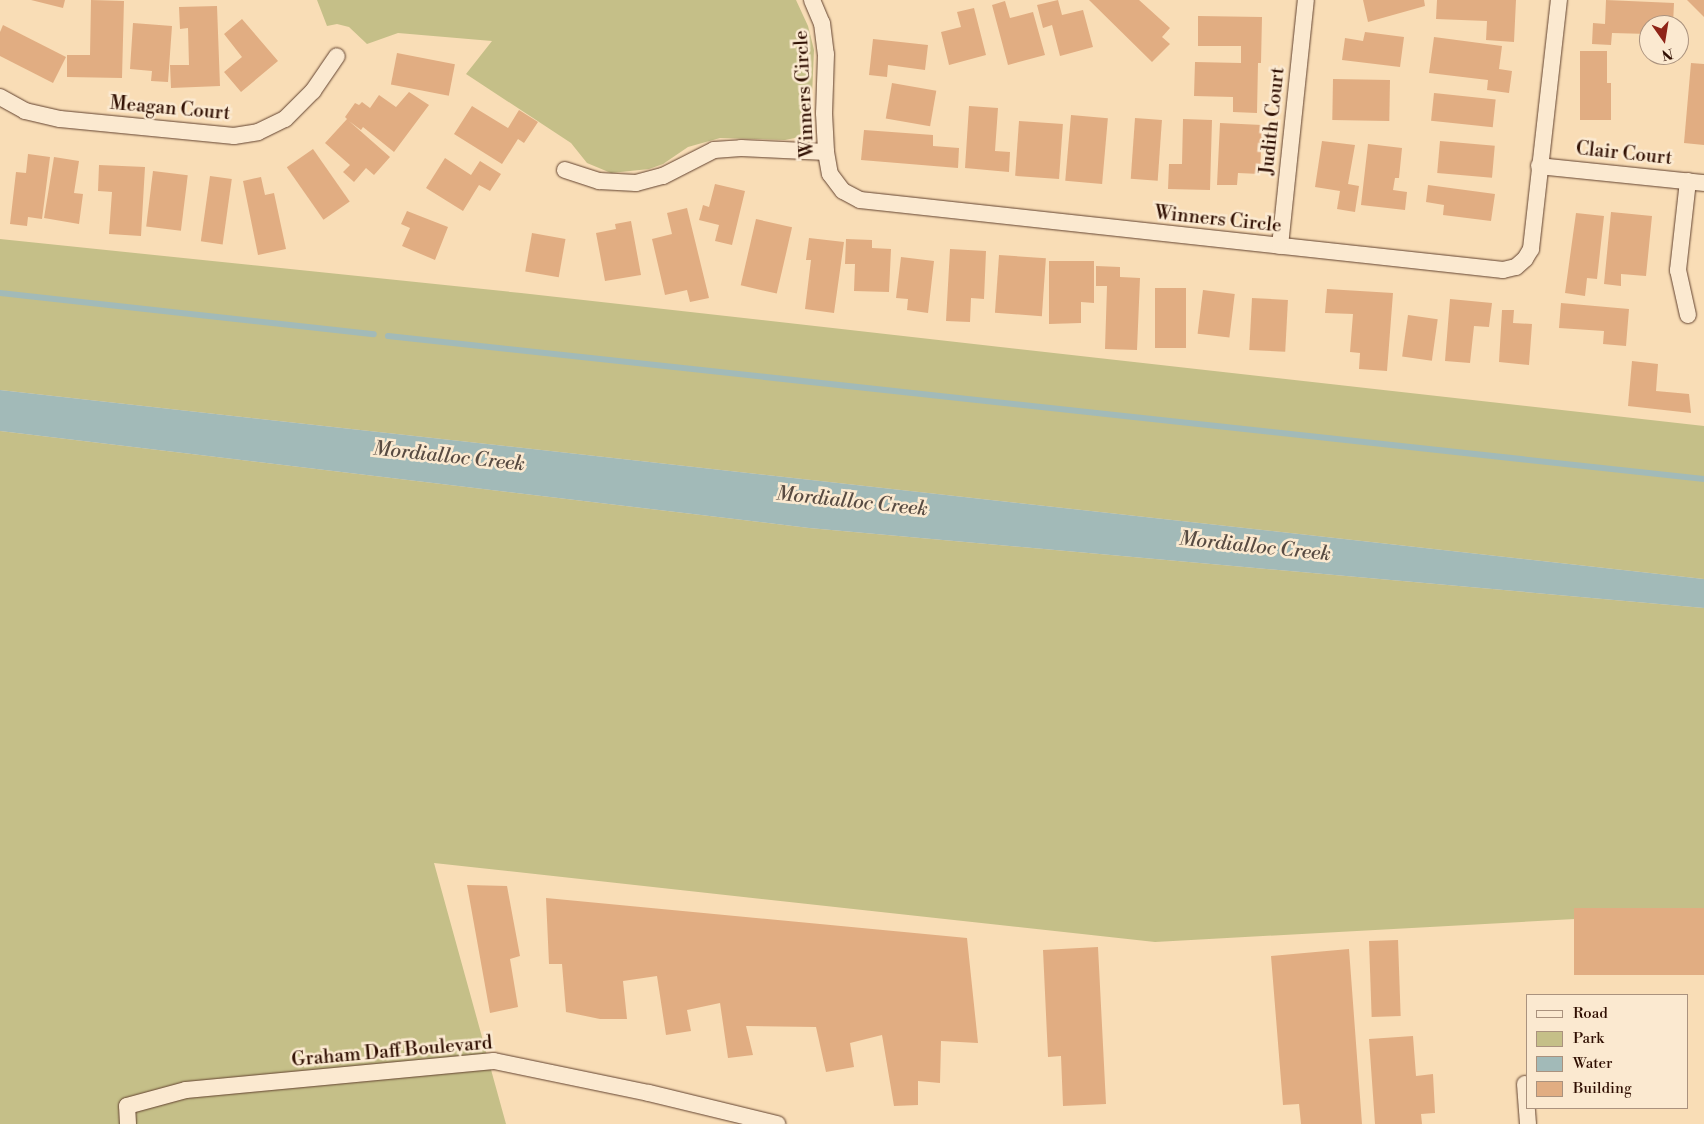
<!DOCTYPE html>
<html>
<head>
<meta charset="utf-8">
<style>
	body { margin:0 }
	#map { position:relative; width:1704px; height:1124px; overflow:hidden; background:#f9ddb6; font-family:"Libre Bodoni",serif }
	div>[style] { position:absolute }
	.green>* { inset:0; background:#c5bf88 }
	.water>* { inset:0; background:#a2bab8 }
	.stream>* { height:6px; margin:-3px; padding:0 3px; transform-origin:3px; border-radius:3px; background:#a2bab8 }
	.building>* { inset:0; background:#e1ad82; transform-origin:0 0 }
	.roads { filter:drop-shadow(0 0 1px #62422f) drop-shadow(0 0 1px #62422f) }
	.street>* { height:16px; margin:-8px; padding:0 8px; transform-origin:8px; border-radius:8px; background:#fbe9d0 }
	span { translate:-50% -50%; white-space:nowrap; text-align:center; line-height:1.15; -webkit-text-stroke:5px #fbe9d0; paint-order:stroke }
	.street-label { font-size:19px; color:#300f02 }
	.water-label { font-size:20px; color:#584b42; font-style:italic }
	.legend { position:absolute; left:1526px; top:994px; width:162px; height:115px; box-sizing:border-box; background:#fbe9d0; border:1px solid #aa927e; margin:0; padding:6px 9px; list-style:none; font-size:15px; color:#300f02 }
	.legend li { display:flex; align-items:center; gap:10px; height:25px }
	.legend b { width:25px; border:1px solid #aa927e }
	.north { position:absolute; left:1639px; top:15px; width:50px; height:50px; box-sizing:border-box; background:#fbe9d0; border:1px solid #aa927e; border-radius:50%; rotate:167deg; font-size:14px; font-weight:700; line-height:20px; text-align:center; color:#300f02 }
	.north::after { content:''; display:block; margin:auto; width:18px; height:22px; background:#8f2418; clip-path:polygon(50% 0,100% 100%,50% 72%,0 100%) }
</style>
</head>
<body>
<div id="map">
	<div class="green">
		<div style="clip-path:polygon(317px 0,796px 0,808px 26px,814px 50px,811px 119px,805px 131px,795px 138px,785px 140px,720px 138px,688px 147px,663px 164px,649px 169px,611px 173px,587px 163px,571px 143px,466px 74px,492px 41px,398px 33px,367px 44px,349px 27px,337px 24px,327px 26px)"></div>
		<div style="clip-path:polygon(0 239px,521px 293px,1704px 426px,1704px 579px,0 390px)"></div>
		<div style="clip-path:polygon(0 431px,809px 528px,1704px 608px,1704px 912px,1155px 942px,434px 863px,506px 1124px,0 1124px)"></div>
	</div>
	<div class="water">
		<div style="clip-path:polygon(0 390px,1704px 579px,1704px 608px,809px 528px,0 431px)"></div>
	</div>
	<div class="stream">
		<div style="left:0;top:293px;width:376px;rotate:6.3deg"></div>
		<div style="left:388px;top:336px;width:1324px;rotate:6.2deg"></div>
	</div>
	<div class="building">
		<div style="clip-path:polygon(31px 0,65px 0,63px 8px)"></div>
		<div style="clip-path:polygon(91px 0,124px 1px,122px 78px,67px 77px,67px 55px,90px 55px)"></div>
		<div style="clip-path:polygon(1058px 0,1062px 15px,1083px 10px,1093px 47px,1060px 56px,1052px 25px,1043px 28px,1037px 5px)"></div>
		<div style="clip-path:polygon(1089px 0,1139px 0,1170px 28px,1162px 37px,1170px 44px,1152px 62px)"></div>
		<div style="clip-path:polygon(1363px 0,1424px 0,1425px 6px,1368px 22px)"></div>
		<div style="clip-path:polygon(1437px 0,1516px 0,1514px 42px,1486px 40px,1487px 21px,1436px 19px)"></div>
		<div style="clip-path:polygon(1606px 0,1674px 3px,1673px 25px,1649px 25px,1649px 34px,1612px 33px,1611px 45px,1592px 44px,1593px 23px,1605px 24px)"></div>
		<div style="clip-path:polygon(1687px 0,1704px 0,1704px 17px)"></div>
		<div style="clip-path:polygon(1005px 1px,1010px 18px,1033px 12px,1045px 55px,1008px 65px,992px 5px)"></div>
		<div style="clip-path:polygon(217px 6px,220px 86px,171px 88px,170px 65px,189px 65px,188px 28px,180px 29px,179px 7px)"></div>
		<div style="clip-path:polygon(974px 8px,986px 55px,949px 65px,941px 32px,961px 27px,957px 12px)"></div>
		<div style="clip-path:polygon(1198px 16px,1262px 17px,1261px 63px,1258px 63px,1257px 113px,1233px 112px,1233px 97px,1194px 96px,1195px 62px,1241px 63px,1241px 46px,1198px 46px)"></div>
		<div style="clip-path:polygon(242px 19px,278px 61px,241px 92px,224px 72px,242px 57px,224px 34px)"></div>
		<div style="clip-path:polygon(133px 23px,172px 26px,168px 82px,151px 81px,152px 71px,130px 69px)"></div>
		<div style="clip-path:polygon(3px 25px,66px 57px,53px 83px,0 56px,0 32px)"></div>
		<div style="clip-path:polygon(1365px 32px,1404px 37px,1400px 67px,1342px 60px,1345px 38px,1363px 41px)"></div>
		<div style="clip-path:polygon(1434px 37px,1502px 46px,1499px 69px,1512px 71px,1509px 93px,1487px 90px,1488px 80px,1429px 73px)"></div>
		<div style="clip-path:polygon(873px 39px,928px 45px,925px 70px,888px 65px,887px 77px,869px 75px)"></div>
		<div style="clip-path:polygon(1580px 51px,1607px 51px,1607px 83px,1611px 83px,1611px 120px,1580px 120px)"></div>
		<div style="left:397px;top:53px;width:59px;height:32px;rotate:11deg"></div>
		<div style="clip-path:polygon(1691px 63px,1704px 64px,1704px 145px,1684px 143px)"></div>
		<div style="left:1333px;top:79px;width:57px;height:41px;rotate:1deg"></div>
		<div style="left:892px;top:83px;width:45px;height:36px;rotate:10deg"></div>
		<div style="clip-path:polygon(409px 92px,429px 105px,394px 152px,363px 127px,361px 130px,349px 121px,390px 157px,374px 175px,366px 168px,354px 182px,343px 172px,350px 165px,325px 143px,347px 119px,345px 117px,355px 103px,359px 105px,362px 102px,370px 108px,379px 95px,396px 107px)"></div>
		<div style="left:1434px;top:93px;width:62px;height:28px;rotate:6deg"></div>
		<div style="clip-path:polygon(472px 106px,508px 128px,519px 110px,538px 122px,524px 143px,518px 139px,502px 164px,454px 134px)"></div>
		<div style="clip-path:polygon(969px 106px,998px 108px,995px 151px,1010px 152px,1009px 172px,965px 168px)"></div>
		<div style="left:1071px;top:115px;width:37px;height:66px;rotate:5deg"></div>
		<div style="left:1135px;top:118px;width:27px;height:61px;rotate:4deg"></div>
		<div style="clip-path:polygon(1183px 119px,1212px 120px,1210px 190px,1168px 189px,1169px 164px,1182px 164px)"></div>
		<div style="left:1019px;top:121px;width:44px;height:55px;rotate:4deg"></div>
		<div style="clip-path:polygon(1220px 123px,1262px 125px,1260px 174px,1238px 173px,1237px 185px,1217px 185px)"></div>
		<div style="clip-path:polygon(864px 130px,933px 135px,933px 146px,959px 148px,958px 168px,861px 160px)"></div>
		<div style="clip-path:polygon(1322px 141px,1355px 145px,1348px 184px,1359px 186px,1355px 212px,1337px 209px,1340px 191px,1315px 187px)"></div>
		<div style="left:1440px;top:141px;width:55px;height:32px;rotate:5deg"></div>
		<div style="clip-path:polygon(1368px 144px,1402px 148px,1399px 178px,1395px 178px,1393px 190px,1407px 192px,1405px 210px,1361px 205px)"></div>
		<div style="left:313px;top:149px;width:64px;height:32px;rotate:55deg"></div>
		<div style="clip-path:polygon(28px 154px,50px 157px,42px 219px,28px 217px,27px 226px,10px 224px,16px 172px,26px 173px)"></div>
		<div style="clip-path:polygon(54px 157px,79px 161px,74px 193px,83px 194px,79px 224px,44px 218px)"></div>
		<div style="clip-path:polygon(445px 158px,471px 175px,480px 161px,501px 174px,490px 191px,479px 185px,463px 211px,426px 188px)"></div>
		<div style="clip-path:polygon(99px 165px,145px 167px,141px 236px,109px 234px,112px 192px,98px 191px)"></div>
		<div style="left:153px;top:171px;width:35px;height:56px;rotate:7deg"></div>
		<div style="left:210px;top:176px;width:22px;height:66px;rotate:8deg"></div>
		<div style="clip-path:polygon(261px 177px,265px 195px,274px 193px,286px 249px,258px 255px,243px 181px)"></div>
		<div style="clip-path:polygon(715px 184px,745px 191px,732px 245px,715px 241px,719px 225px,699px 220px,703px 205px,709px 207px)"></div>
		<div style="clip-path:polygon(1428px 185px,1495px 194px,1491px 221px,1443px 215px,1444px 205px,1426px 202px)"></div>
		<div style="clip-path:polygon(687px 208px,709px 298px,690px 302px,687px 290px,665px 295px,652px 239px,672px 234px,667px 213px)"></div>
		<div style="clip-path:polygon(407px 211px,448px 227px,435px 260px,402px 246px,410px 228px,401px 224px)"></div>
		<div style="clip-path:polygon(1611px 212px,1652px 216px,1646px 276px,1621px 274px,1621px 286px,1604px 284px)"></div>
		<div style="clip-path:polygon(1576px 213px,1604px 216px,1597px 279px,1587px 278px,1585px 296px,1565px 293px)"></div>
		<div style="left:756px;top:219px;width:37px;height:68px;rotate:13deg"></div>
		<div style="clip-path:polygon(631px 221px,641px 275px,605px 281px,596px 233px,616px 229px,615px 224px)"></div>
		<div style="left:532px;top:233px;width:34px;height:39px;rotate:10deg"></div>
		<div style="clip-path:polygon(809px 238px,844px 242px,834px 313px,805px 309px,811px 260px,806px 260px)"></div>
		<div style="clip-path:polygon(846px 239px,872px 240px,872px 248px,891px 249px,889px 292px,854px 291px,855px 264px,845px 264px)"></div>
		<div style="clip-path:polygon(950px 249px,986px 251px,984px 299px,971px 298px,970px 322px,946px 321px)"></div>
		<div style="left:999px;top:255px;width:47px;height:58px;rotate:4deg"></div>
		<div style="clip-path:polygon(901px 257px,934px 261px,928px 313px,907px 310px,908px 299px,896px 298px)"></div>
		<div style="clip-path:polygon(1049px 261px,1094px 261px,1094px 303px,1081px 302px,1081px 323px,1049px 324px)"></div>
		<div style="clip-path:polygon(1096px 266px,1120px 267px,1120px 277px,1140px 278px,1137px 350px,1105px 349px,1107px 286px,1096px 286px)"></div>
		<div style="left:1155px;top:288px;width:31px;height:60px"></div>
		<div style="clip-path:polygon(1327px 289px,1393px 293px,1387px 371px,1359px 369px,1360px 353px,1350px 352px,1353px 314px,1325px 313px)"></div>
		<div style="left:1203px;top:290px;width:32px;height:44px;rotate:7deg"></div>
		<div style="left:1252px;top:298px;width:36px;height:52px;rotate:3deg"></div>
		<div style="clip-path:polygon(1450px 299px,1492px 303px,1489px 327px,1474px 326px,1470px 363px,1445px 361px)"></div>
		<div style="clip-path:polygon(1561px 303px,1629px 309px,1626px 346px,1603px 344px,1604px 331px,1559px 328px)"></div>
		<div style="clip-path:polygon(1502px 310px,1514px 310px,1513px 323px,1532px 324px,1529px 365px,1499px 362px)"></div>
		<div style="left:1408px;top:315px;width:30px;height:42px;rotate:8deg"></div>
		<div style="clip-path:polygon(1632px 361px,1658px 364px,1656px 391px,1689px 394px,1691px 413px,1628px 406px)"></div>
		<div style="clip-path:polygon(467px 885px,507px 886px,520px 956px,510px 959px,518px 1007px,490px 1013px)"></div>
		<div style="clip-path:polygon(546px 898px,967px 938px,978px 1043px,941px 1041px,940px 1083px,918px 1081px,918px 1105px,894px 1106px,882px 1035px,850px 1043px,854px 1067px,826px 1072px,816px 1027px,746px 1026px,753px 1055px,728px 1058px,720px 1003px,687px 1010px,691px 1031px,666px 1035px,657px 976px,623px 981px,627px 1019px,600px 1019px,566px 1012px,562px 964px,549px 964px)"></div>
		<div style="left:1704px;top:908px;width:67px;height:130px;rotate:90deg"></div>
		<div style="left:1398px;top:940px;width:76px;height:29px;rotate:88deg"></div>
		<div style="clip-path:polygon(1098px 947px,1106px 1104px,1063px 1106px,1061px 1056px,1048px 1057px,1043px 950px)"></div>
		<div style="clip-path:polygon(1349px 949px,1362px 1124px,1301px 1124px,1299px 1104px,1283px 1105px,1271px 956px)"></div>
		<div style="clip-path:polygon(1413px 1036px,1416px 1076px,1433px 1074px,1435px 1113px,1421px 1114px,1422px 1124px,1375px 1124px,1369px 1039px)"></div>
	</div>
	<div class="roads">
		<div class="street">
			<div style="left:812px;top:0;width:25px;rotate:67deg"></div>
			<div style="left:822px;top:23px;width:31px;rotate:83deg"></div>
			<div style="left:826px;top:54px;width:59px;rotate:91.9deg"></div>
			<div style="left:824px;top:113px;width:39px;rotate:87deg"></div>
			<div style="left:826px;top:152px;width:22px;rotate:80deg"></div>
			<div style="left:830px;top:174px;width:21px;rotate:53deg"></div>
			<div style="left:843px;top:191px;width:19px;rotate:28deg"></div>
			<div style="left:860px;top:200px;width:647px;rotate:6.21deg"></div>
			<div style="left:1503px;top:270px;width:13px;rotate:-13deg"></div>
			<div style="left:1516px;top:267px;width:12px;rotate:-42deg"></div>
			<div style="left:1525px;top:259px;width:12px;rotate:-59deg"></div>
			<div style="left:1531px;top:249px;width:251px;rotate:-83.6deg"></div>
			<div style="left:0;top:97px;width:29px;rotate:29deg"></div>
			<div style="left:25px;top:111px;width:36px;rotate:13deg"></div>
			<div style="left:60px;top:119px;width:175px;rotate:5.6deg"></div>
			<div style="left:234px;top:136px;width:24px;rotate:-9deg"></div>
			<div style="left:258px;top:132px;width:30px;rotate:-26deg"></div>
			<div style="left:285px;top:119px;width:40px;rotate:-45deg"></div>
			<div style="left:313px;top:91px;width:42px;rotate:-55.6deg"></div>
			<div style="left:1539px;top:166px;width:166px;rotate:5.9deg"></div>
			<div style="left:565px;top:170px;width:36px;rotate:18deg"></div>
			<div style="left:599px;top:181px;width:37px;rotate:3deg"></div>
			<div style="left:636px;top:183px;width:28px;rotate:-15deg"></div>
			<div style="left:663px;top:176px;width:57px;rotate:-27deg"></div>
			<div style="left:714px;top:150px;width:27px;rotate:-4deg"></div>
			<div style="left:741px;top:148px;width:85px;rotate:2.7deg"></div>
			<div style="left:1688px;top:181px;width:90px;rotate:96.4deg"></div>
			<div style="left:1678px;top:270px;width:46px;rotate:77.5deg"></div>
			<div style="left:1280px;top:246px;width:247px;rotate:-84deg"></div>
			<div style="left:1525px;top:1084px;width:40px;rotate:85.7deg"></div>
			<div style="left:128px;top:1124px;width:18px;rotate:-93deg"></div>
			<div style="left:127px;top:1106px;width:61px;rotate:-15.2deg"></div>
			<div style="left:186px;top:1090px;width:309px;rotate:-5.4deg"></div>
			<div style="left:494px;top:1061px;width:158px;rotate:11.7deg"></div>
			<div style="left:649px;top:1093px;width:132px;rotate:13.6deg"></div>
		</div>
	</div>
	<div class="street-label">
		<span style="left:805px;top:94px;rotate:-93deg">Winners Circle</span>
		<span style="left:170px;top:109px;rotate:5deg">Meagan Court</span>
		<span style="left:1273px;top:121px;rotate:-84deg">Judith Court</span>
		<span style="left:1624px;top:154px;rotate:6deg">Clair Court</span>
		<span style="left:1218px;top:220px;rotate:6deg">Winners Circle</span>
		<span style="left:392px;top:1052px;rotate:-5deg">Graham Daff Boulevard</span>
	</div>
	<div class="water-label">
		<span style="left:449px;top:457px;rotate:6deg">Mordialloc Creek</span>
		<span style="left:852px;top:502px;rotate:6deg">Mordialloc Creek</span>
		<span style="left:1255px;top:547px;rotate:6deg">Mordialloc Creek</span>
	</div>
	<ul class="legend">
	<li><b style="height:6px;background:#fbe9d0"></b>Road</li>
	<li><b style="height:14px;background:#c5bf88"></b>Park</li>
	<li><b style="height:14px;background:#a2bab8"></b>Water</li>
	<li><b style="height:14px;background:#e1ad82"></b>Building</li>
	</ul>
	<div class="north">N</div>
</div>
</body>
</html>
